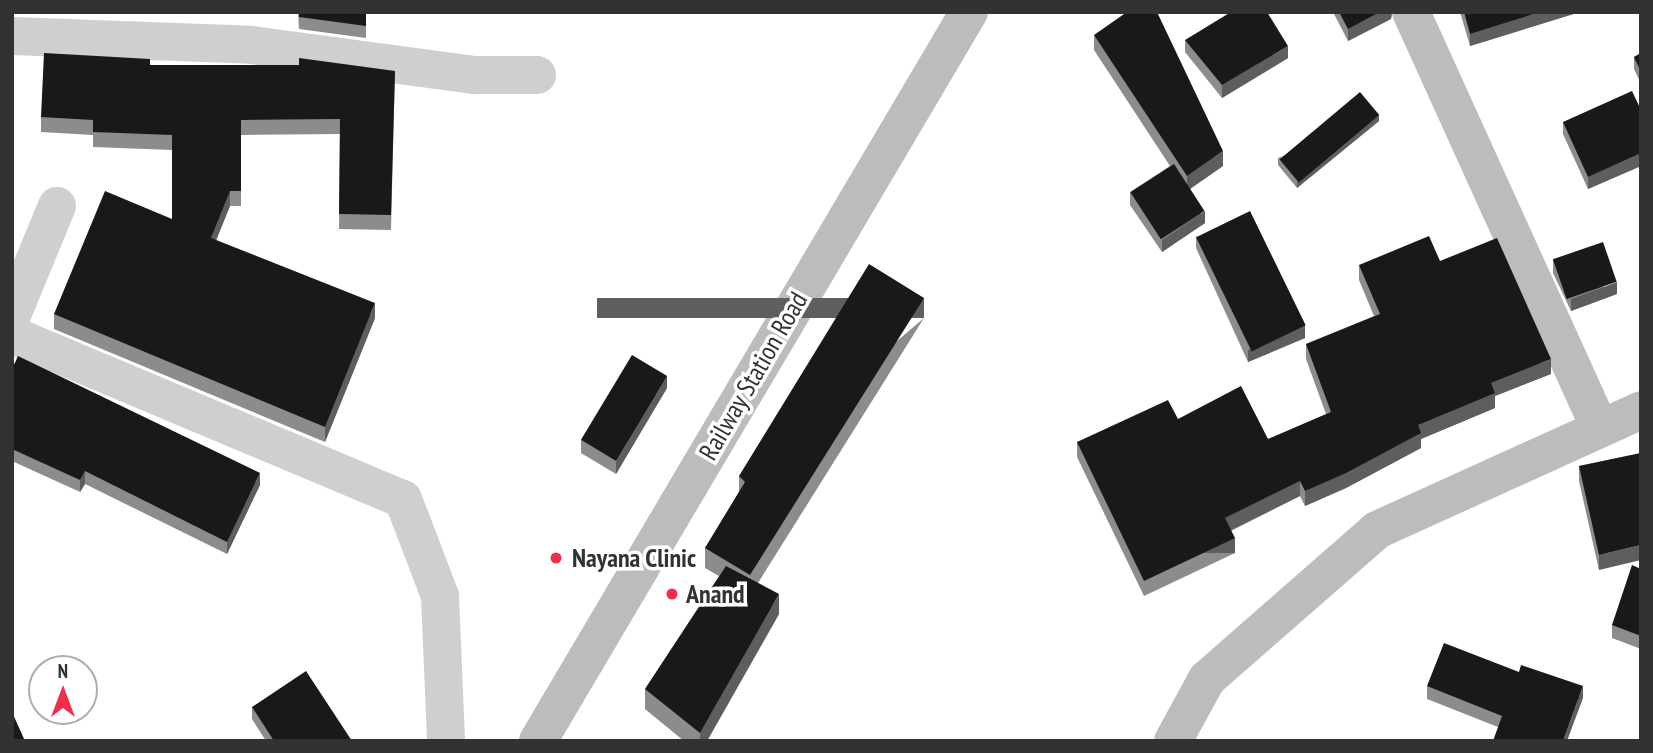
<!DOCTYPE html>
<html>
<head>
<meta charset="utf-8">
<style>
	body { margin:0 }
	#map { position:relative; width:1653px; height:753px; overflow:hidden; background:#fff; font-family:"PT Sans Narrow",sans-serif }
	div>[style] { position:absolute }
	.street>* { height:38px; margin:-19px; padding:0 19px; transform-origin:19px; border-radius:19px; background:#cfcfcf }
	.secondary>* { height:38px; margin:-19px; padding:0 19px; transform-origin:19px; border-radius:19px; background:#bcbcbc }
	.wall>* { inset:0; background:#8c8c8c }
	.shaded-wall>* { inset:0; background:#5e5e5e; transform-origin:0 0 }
	.building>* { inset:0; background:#191919; transform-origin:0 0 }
	.dots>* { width:19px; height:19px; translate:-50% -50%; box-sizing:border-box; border:4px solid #fff; border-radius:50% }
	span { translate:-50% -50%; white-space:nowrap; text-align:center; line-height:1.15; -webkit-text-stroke:7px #fff; paint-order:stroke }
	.street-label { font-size:26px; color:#323232 }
	.poi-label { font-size:26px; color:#323232; font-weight:700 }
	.left { translate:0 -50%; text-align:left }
	.frame { position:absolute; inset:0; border:14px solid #323232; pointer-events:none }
	.north { position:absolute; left:28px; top:655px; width:70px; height:70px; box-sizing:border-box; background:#fff; border:2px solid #adadad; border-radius:50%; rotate:0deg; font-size:19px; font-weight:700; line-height:28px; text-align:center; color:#323232 }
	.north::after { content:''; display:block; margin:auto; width:24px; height:32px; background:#ee2f4a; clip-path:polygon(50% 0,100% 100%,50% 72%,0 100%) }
</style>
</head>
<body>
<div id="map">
	<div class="street">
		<div style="left:12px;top:36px;width:240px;rotate:2.1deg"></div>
		<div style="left:252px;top:45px;width:225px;rotate:7.7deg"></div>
		<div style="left:475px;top:75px;width:62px"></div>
		<div style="left:12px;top:315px;width:118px;rotate:-67.6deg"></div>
		<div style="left:12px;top:335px;width:424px;rotate:22.8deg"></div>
		<div style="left:403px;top:499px;width:104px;rotate:69.1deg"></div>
		<div style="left:440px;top:596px;width:145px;rotate:87.6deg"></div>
	</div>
	<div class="secondary">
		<div style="left:1411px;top:12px;width:457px;rotate:65.6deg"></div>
		<div style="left:538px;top:741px;width:847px;rotate:-59.41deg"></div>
		<div style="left:1173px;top:741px;width:71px;rotate:-61.3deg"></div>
		<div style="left:1207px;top:679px;width:226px;rotate:-41.2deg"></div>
		<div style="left:1377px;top:530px;width:290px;rotate:-24.4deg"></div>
	</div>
	<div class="wall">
		<div style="clip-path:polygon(298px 12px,366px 12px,366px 38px,299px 29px)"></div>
		<div style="clip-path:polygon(1333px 12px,1392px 12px,1391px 19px,1348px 41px)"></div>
		<div style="clip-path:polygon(1460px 12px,1580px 12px,1470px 46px)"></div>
		<div style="clip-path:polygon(1094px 35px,1223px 166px,1190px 189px,1205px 223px,1162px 252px,1130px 205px,1130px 192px,1170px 166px,1094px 50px)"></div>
		<div style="clip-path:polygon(1185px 40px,1288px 58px,1222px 98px,1185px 52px)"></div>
		<div style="clip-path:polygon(1641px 53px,1641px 84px,1634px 69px,1634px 57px)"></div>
		<div style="clip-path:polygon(150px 65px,395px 71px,391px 230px,339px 229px,340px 134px,241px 135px,241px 206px,230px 206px,216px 240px,375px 318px,325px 442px,54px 329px,54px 314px,172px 219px,172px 150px,93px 147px,93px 135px,41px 132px,41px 117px)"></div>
		<div style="clip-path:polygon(1641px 110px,1641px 166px,1588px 189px,1563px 134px,1563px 122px)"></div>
		<div style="clip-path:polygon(1379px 121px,1297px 188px,1278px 165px,1278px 158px)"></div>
		<div style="clip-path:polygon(1196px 236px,1305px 338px,1248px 362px,1196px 248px)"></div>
		<div style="clip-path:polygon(1553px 260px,1617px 294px,1571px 311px,1553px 273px)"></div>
		<div style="clip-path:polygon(1440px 261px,1551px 374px,1495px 396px,1495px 408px,1421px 439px,1421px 448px,1346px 488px,1305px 506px,1300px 496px,1231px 531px,1235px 553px,1144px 596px,1077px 457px,1077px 442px,1178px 419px,1268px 439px,1326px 414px,1306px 359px,1306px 344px,1374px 316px,1359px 280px,1359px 265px)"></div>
		<div style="clip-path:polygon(924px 318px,758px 583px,779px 614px,707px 741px,684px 741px,645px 709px,645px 689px,719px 576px,705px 568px,705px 548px,739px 492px,739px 476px)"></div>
		<div style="clip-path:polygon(12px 369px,260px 485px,227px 554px,85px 484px,80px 492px,12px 461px)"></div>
		<div style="clip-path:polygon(667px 388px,616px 474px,581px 453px,581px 440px)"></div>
		<div style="clip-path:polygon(1641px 453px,1599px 570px,1579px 481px,1579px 466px)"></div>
		<div style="clip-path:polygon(1641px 569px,1641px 649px,1612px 638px,1612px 625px)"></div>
		<div style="clip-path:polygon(1427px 686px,1583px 698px,1498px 727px,1427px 699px)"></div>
		<div style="clip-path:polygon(252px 707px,352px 741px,266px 741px,252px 719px)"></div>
	</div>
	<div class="shaded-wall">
		<div style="clip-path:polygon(1380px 12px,1392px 12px,1391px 19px,1348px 41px,1348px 29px)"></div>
		<div style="clip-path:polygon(1540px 12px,1580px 12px,1470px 46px,1470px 34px)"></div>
		<div style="clip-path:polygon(1288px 46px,1288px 58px,1222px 98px,1222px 85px)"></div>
		<div style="clip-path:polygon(1379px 115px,1379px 121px,1297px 188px,1297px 181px)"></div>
		<div style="clip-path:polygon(1223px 151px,1223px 166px,1187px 191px,1187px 176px)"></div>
		<div style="clip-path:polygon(1641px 153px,1641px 166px,1588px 189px,1588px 177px)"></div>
		<div style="clip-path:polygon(230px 191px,230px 206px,211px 253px,211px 238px)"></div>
		<div style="clip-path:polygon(1205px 211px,1205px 223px,1162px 252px,1162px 240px)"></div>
		<div style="clip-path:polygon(1617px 282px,1617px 294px,1571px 311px,1571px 299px)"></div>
		<div style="left:924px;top:298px;width:20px;height:327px;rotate:90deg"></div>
		<div style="clip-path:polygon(375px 303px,375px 318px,325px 442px,325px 427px)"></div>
		<div style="clip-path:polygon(1305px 325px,1305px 338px,1248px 362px,1248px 350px)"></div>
		<div style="clip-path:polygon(1551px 359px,1551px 374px,1495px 396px,1495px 408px,1421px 439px,1421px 448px,1346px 488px,1305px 506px,1305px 491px,1491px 383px)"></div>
		<div style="clip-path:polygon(667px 376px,667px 388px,616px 474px,616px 462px)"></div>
		<div style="clip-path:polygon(85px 471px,85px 484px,80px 492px,80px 480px)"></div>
		<div style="clip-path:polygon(260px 473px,260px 485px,227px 554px,227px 542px)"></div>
		<div style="clip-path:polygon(1300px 481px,1300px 496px,1225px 533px,1225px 518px)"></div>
		<div style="left:1235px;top:538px;width:15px;height:101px;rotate:90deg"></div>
		<div style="clip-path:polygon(1641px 545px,1641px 560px,1599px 570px,1599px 555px)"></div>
		<div style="clip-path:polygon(779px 594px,779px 614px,707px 741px,700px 741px,700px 733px)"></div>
		<div style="clip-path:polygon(1583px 686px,1583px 698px,1567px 741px,1563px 741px)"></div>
	</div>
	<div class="building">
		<div style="clip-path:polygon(299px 12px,366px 12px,366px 26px,299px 17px)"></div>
		<div style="clip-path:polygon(1127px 12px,1157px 12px,1223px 151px,1187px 176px,1094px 35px)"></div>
		<div style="clip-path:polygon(1231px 12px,1267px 12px,1288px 46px,1222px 85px,1185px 40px)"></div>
		<div style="clip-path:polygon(1339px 12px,1380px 12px,1348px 29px)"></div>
		<div style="clip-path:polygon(1464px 12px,1540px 12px,1470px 34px)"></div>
		<div style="clip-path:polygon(44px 53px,150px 59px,150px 65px,299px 65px,299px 58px,395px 71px,391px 215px,339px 214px,340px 119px,241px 120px,241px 191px,230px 191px,211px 238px,375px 303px,325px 427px,54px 314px,105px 191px,172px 219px,172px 135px,93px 132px,93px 120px,41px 117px)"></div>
		<div style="clip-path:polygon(1641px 53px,1641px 72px,1634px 57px)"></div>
		<div style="clip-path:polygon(1632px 91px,1641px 110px,1641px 153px,1588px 177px,1563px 122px)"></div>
		<div style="left:1360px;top:92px;width:30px;height:105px;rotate:50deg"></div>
		<div style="left:1174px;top:164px;width:56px;height:52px;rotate:57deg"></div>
		<div style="left:1250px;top:211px;width:127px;height:60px;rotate:64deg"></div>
		<div style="clip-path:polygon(1429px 236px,1440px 261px,1497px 238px,1551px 359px,1491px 383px,1495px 393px,1418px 425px,1421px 433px,1346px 473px,1305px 491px,1300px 481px,1225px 518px,1235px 538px,1144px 581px,1077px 442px,1168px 400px,1178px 419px,1241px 386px,1268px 439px,1331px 412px,1306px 344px,1380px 314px,1359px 265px)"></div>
		<div style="left:1603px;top:242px;width:42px;height:53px;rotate:71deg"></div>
		<div style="clip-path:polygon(869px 264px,924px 298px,750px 575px,705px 548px,745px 482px,739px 476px)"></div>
		<div style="left:632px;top:355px;width:41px;height:99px;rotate:31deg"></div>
		<div style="clip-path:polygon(18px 356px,260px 473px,227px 542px,85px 471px,80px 480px,12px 449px,12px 369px)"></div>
		<div style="clip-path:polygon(1641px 453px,1641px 545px,1599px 555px,1579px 466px)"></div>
		<div style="clip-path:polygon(1632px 565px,1641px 569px,1641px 636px,1612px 625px)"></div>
		<div style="clip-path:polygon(726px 566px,779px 594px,700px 733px,645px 689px)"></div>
		<div style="clip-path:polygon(1444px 643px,1519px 672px,1521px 665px,1583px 686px,1563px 741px,1493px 741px,1502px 716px,1427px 686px)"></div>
		<div style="clip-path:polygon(306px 671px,352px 741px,274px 741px,252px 707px)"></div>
		<div style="clip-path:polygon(12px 712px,25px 741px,12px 741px)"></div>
	</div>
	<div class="dots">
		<div style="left:556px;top:558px;background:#ee2f4a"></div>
		<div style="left:672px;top:594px;background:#ee2f4a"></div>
	</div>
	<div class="street-label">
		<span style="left:753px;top:376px;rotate:-60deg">Railway Station Road</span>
	</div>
	<div class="poi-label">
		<span class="left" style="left:572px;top:558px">Nayana Clinic</span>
		<span class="left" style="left:686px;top:594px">Anand</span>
	</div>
	<div class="frame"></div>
	<div class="north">N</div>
</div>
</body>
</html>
